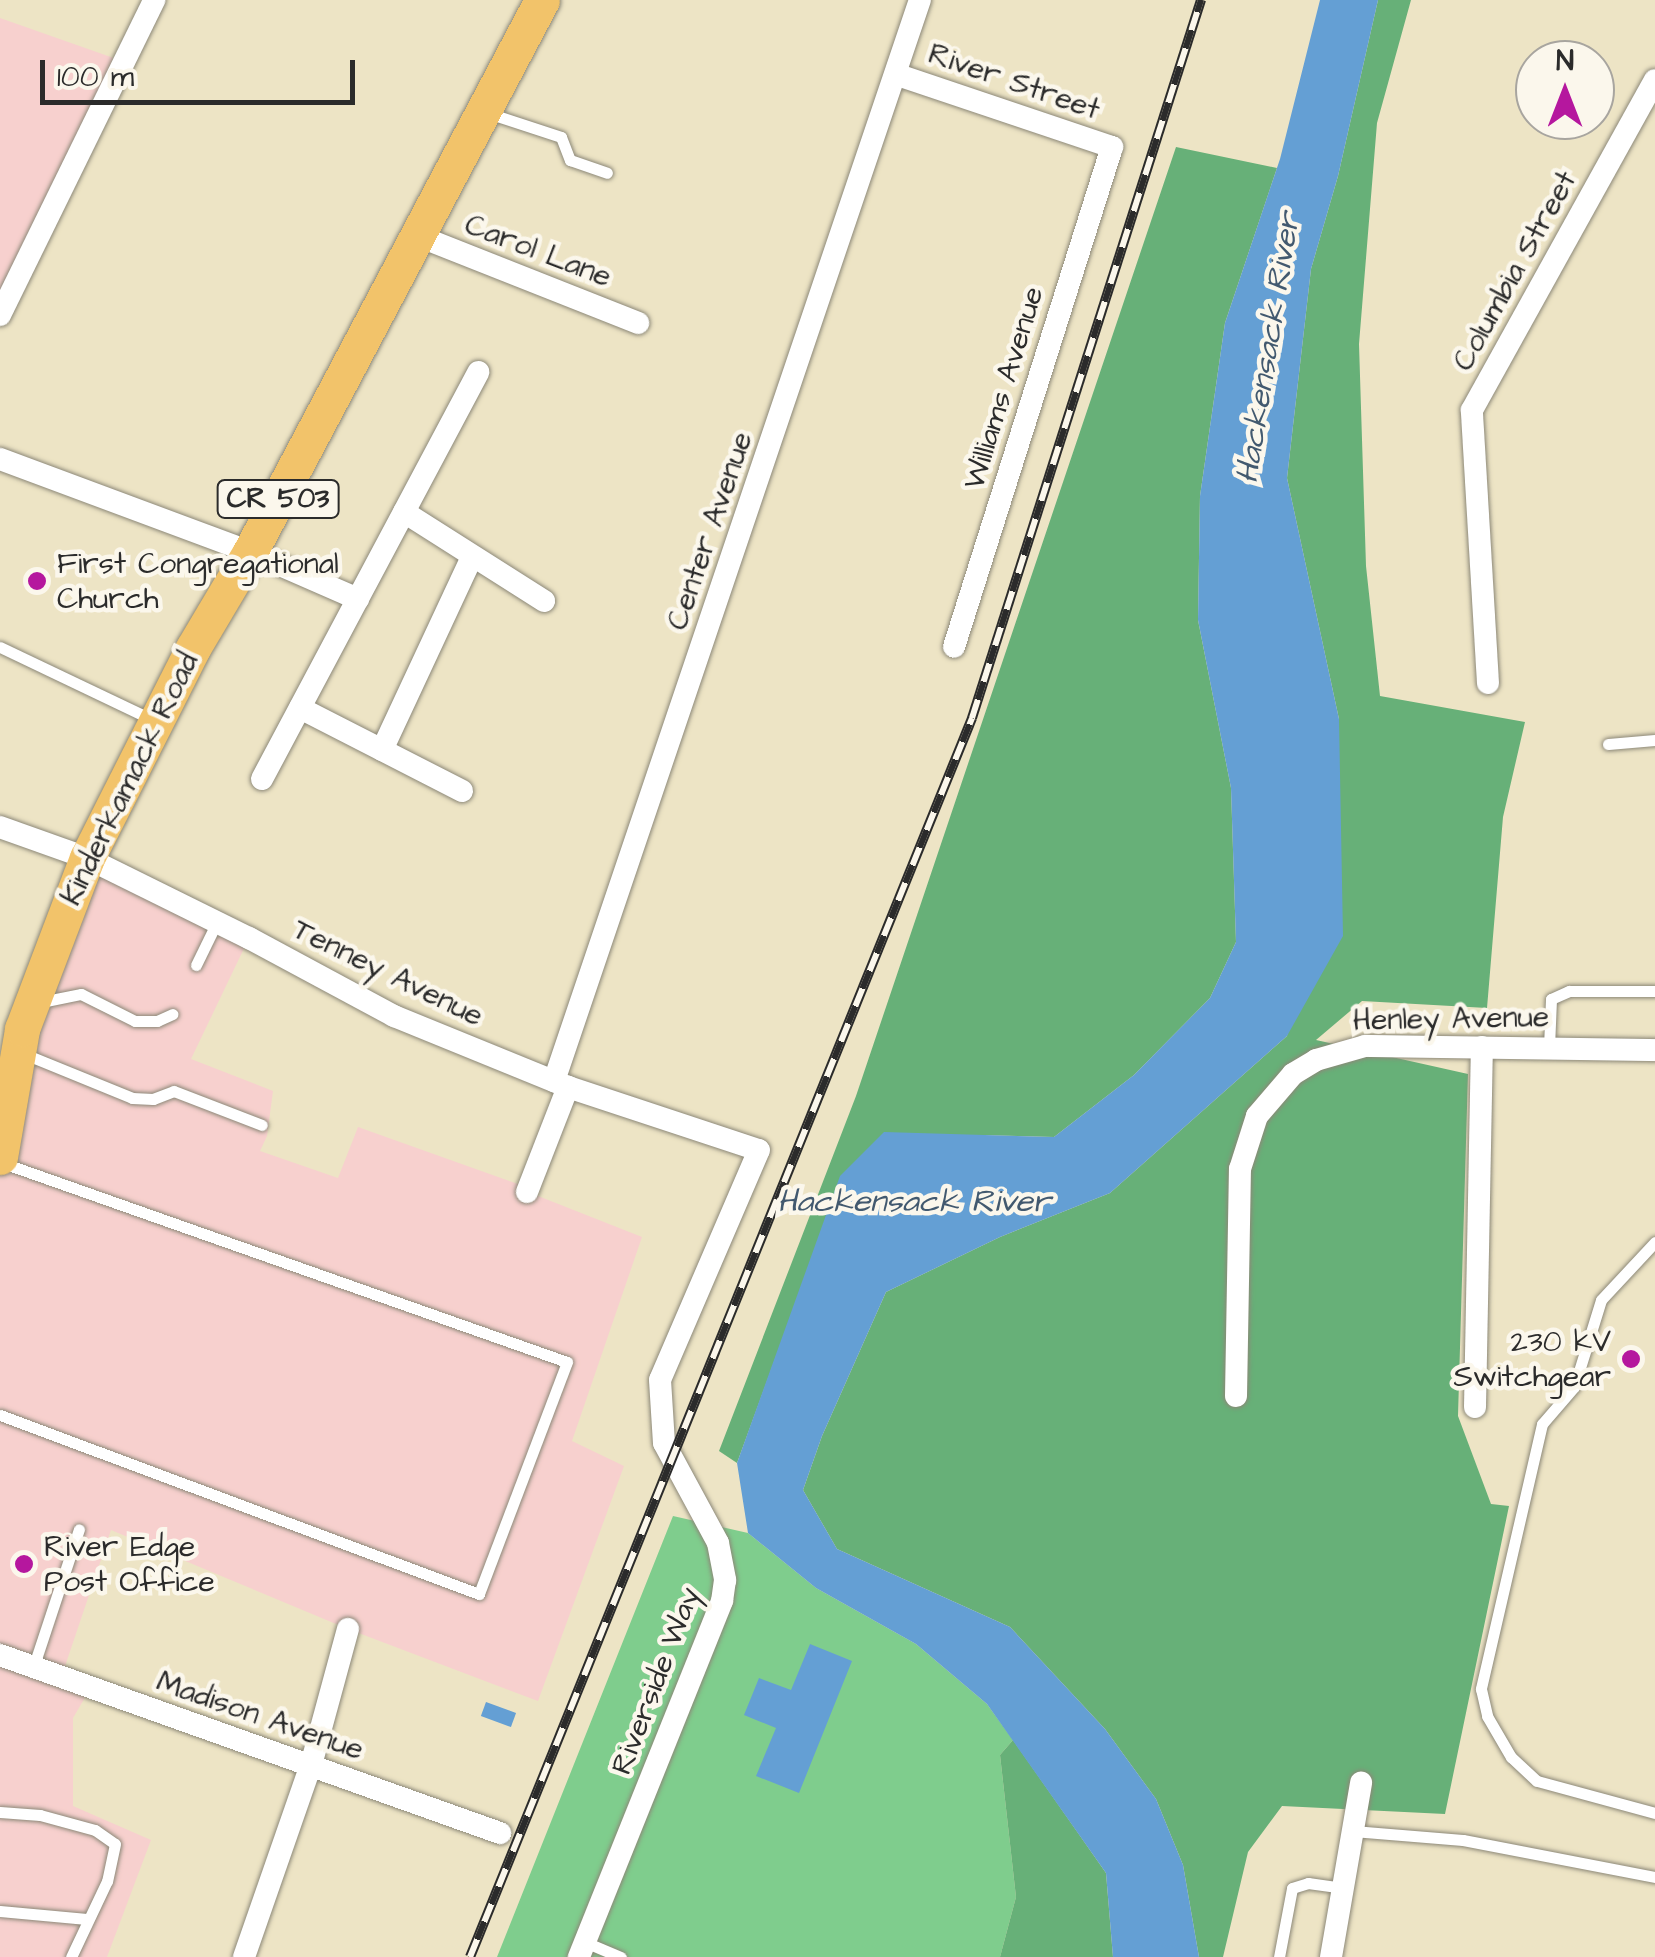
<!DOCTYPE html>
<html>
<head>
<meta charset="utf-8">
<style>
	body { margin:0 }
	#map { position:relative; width:1655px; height:1957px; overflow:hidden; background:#ede4c5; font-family:"Architects Daughter",sans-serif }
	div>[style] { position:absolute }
	.built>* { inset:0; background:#f7d0ce }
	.green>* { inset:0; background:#7fcd8d }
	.forest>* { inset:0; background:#67b078 }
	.water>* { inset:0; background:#649fd4; transform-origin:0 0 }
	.roads { filter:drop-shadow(0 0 2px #8c8878) drop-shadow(0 0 2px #8c8878) }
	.service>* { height:11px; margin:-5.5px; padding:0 5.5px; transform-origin:5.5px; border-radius:5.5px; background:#fff }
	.minor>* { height:22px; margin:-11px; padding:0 11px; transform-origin:11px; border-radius:11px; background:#fff }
	.primary>* { height:35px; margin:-17.5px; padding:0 17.5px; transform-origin:17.5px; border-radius:17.5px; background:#f2c36a }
	.rail>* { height:10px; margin-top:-5px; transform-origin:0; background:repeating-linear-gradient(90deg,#fbf7ec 0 19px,#2b2b2b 0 38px); box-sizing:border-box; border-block:2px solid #2b2b2b }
	.dots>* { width:28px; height:28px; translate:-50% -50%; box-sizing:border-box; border:5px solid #fbf7ec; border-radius:50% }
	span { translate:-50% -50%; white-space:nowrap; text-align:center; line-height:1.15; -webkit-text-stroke:9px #fbf7ec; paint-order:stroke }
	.shield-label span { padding:2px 8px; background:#fbf7ec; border:2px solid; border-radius:8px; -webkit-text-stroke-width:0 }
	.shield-label { font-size:28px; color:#2b2b2b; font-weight:700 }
	.street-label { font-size:30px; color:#2b2b2b }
	.poi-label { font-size:30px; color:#2b2b2b }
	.left { translate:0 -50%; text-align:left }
	.right { translate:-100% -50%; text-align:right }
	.water-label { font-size:32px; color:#42596f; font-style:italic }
	.north { position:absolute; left:1515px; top:40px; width:100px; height:100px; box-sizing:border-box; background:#fbf7ec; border:2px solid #a8a59f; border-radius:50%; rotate:0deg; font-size:28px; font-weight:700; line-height:40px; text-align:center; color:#2b2b2b }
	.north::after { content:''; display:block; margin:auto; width:35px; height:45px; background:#b5179e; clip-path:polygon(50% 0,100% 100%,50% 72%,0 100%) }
	.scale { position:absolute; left:40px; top:60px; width:315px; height:45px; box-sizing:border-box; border:5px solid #2b2b2b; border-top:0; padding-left:12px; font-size:30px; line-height:35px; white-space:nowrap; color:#2b2b2b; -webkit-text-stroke:8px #fbf7ec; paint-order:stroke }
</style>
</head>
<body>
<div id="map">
	<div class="built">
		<div style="clip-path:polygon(0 18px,125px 62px,0 292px)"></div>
		<div style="clip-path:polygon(87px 858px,249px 938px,191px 1059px,273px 1091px,267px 1136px,260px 1151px,338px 1178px,358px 1127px,529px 1188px,528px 1192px,642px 1237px,572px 1441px,624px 1466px,538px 1701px,348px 1629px,111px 1530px,61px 1678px,90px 1689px,73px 1718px,73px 1806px,151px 1840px,107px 1957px,0 1957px,0 1157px)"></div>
	</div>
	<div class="green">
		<div style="clip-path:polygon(673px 1516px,748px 1533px,816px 1588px,916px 1644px,987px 1704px,1013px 1740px,1000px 1755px,1016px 1897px,1000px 1957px,497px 1957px)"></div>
	</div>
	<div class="forest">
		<div style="clip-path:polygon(1378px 0,1411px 0,1377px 123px,1359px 344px,1366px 566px,1380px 696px,1525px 722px,1503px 817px,1487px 1008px,1362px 1001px,1316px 1040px,1468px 1074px,1458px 1416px,1491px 1504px,1509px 1506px,1445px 1814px,1282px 1806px,1248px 1852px,1223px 1957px,1199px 1957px,1183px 1865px,1156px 1799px,1105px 1729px,1010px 1627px,837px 1549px,803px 1490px,822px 1436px,886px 1292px,1000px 1237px,1110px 1193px,1287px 1036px,1339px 719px,1287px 478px,1311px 269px,1338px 176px)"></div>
		<div style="clip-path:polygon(1176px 147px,1277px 168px,1225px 323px,1200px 496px,1198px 620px,1231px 788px,1236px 942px,1210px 998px,1134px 1075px,1054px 1137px,977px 1135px,808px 1269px,737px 1463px,719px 1451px,856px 1096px)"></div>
		<div style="clip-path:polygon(1013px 1740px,1106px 1873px,1113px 1957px,1000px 1957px,1016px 1897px,1000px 1755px)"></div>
	</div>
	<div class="water">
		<div style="clip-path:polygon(1320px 0,1378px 0,1338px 176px,1311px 269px,1287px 478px,1339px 719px,1343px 936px,1287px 1036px,1110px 1193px,1000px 1237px,886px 1292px,822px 1436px,803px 1490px,837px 1549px,1010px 1627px,1105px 1729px,1156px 1799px,1183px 1865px,1199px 1957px,1113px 1957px,1106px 1873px,987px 1704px,916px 1644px,816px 1588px,748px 1533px,737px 1463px,840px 1176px,884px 1132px,1054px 1137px,1134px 1075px,1210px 998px,1236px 942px,1231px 788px,1198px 620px,1200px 496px,1225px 323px,1280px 159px)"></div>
		<div style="clip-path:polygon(810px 1644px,852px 1661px,799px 1793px,756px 1776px,776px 1728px,744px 1715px,759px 1678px,791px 1690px)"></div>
		<div style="left:486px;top:1702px;width:32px;height:15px;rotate:20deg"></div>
	</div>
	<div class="roads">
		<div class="service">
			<div style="left:488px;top:113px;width:77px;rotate:18.2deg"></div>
			<div style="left:561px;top:137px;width:25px;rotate:69deg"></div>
			<div style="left:570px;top:160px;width:39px;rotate:19deg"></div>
			<div style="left:0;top:647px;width:167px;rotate:25.5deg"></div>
			<div style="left:1608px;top:744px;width:47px;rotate:-4.9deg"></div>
			<div style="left:196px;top:965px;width:48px;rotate:-64deg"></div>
			<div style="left:41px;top:1002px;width:41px;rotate:-11.3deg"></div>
			<div style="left:81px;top:994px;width:60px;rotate:26.6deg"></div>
			<div style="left:135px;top:1021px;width:22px"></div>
			<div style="left:157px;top:1021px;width:17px;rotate:-24deg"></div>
			<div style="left:1549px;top:1047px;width:48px;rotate:-87.6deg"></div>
			<div style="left:1551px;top:999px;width:20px;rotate:-24deg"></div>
			<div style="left:1569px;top:991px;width:86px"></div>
			<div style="left:22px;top:1053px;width:119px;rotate:22.2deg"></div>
			<div style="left:132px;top:1098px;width:21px;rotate:3deg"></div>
			<div style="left:153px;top:1099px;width:22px;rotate:-21deg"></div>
			<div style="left:174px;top:1091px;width:94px;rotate:21.1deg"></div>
			<div style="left:0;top:1162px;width:601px;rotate:19.43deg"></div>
			<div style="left:567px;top:1362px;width:248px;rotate:110.8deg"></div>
			<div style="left:479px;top:1594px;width:511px;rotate:-159.51deg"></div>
			<div style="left:1655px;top:1242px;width:79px;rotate:133deg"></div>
			<div style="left:1601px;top:1300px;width:91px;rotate:107.2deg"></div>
			<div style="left:1574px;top:1387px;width:49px;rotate:130.9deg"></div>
			<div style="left:1542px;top:1424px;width:272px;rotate:103deg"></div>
			<div style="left:1481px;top:1689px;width:28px;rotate:77deg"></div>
			<div style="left:1487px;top:1716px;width:48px;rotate:59.7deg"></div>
			<div style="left:1511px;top:1757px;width:35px;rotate:43deg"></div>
			<div style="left:1537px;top:1781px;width:122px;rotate:15.2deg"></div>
			<div style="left:33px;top:1668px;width:146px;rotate:-71.7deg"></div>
			<div style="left:0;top:1812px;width:40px;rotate:4.3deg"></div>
			<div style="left:40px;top:1815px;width:57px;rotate:15.3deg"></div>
			<div style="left:95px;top:1830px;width:24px;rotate:35deg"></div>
			<div style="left:115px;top:1844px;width:38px;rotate:102deg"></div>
			<div style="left:107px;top:1881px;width:84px;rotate:115.3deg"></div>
			<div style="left:1353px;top:1831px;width:110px;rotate:4.7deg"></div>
			<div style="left:1463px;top:1840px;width:196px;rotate:10.9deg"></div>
			<div style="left:0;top:1911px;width:87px;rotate:5.3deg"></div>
			<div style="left:585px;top:1942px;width:39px;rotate:23deg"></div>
			<div style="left:1279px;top:1957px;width:70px;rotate:-79.3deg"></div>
			<div style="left:1292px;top:1888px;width:17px;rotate:-17deg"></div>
			<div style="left:1308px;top:1883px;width:35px;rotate:8deg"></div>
		</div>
		<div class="minor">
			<div style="left:898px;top:75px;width:226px;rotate:18.6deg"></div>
			<div style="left:1112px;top:147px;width:524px;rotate:107.54deg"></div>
			<div style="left:416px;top:235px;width:239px;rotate:21.6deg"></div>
			<div style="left:0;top:315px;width:351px;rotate:-63.9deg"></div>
			<div style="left:0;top:459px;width:267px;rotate:20.4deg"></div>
			<div style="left:250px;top:552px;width:118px;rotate:23.5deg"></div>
			<div style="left:404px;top:512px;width:166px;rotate:32.4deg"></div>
			<div style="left:1488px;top:683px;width:273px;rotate:-93.4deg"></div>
			<div style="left:1472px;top:410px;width:377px;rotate:-61deg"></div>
			<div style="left:300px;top:708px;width:182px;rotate:27.1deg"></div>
			<div style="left:382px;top:750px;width:213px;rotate:-65deg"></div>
			<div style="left:262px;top:779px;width:461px;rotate:-62deg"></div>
			<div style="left:0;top:827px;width:92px;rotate:19.6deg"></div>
			<div style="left:87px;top:858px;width:181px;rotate:26.3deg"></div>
			<div style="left:249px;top:938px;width:165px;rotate:28.3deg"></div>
			<div style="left:394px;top:1016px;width:188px;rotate:22.2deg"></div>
			<div style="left:568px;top:1087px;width:201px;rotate:18.3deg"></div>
			<div style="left:759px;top:1150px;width:250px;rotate:113.3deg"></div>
			<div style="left:660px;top:1380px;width:63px;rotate:86.4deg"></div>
			<div style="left:664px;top:1443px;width:114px;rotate:61.6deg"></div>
			<div style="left:718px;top:1543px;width:38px;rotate:79deg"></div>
			<div style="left:725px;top:1580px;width:21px;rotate:98deg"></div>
			<div style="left:722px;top:1601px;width:384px;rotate:111.9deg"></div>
			<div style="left:554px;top:1081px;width:1141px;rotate:-71.3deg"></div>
			<div style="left:527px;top:1192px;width:113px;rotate:-68.7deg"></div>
			<div style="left:1236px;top:1396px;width:227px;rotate:-89deg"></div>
			<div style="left:1240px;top:1169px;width:56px;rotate:-72.2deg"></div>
			<div style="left:1257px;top:1116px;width:55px;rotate:-49.4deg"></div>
			<div style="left:1293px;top:1074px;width:27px;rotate:-31deg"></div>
			<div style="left:1316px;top:1060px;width:51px;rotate:-15.9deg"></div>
			<div style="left:1365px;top:1046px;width:290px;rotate:0.8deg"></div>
			<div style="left:1475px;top:1407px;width:360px;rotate:-88.9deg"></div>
			<div style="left:0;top:1655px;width:531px;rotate:19.6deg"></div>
			<div style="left:244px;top:1957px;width:203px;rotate:-70.8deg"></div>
			<div style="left:311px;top:1765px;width:141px;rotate:-74.8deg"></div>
			<div style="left:1331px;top:1957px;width:177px;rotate:-80.2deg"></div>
		</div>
		<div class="primary">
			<div style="left:0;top:1157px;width:130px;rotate:-80.2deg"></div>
			<div style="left:22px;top:1029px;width:183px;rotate:-69.2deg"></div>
			<div style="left:87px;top:858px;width:235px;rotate:-63.2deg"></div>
			<div style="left:193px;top:648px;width:112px;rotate:-59.3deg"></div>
			<div style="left:250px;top:552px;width:624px;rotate:-62.12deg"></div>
		</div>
	</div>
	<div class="rail">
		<div style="left:470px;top:1957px;width:1337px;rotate:-67.94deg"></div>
		<div style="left:972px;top:718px;width:754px;rotate:-72.31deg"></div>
	</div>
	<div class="dots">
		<div style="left:37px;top:581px;background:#b5179e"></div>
		<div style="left:1631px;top:1359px;background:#b5179e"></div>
		<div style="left:24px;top:1564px;background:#b5179e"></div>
	</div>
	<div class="shield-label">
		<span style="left:278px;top:499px">CR 503</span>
	</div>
	<div class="street-label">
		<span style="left:1014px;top:82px;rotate:19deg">River Street</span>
		<span style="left:538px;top:251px;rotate:21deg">Carol Lane</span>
		<span style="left:1515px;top:271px;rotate:-61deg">Columbia Street</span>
		<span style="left:1004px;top:388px;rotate:-73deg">Williams Avenue</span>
		<span style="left:710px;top:531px;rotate:-71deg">Center Avenue</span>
		<span style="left:130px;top:779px;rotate:-64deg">Kinderkamack Road</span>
		<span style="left:388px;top:973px;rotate:26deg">Tenney Avenue</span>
		<span style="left:1451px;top:1019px;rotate:-1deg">Henley Avenue</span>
		<span style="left:656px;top:1681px;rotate:-69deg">Riverside Way</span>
		<span style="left:260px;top:1716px;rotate:19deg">Madison Avenue</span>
	</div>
	<div class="poi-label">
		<span class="left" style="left:57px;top:581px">First Congregational<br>Church</span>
		<span class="right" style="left:1611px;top:1359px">230 kV<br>Switchgear</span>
		<span class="left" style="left:44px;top:1564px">River Edge<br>Post Office</span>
	</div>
	<div class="water-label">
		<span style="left:1269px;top:348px;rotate:-81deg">Hackensack River</span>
		<span style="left:914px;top:1202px">Hackensack River</span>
	</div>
	<div class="north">N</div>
	<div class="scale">100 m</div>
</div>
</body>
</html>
